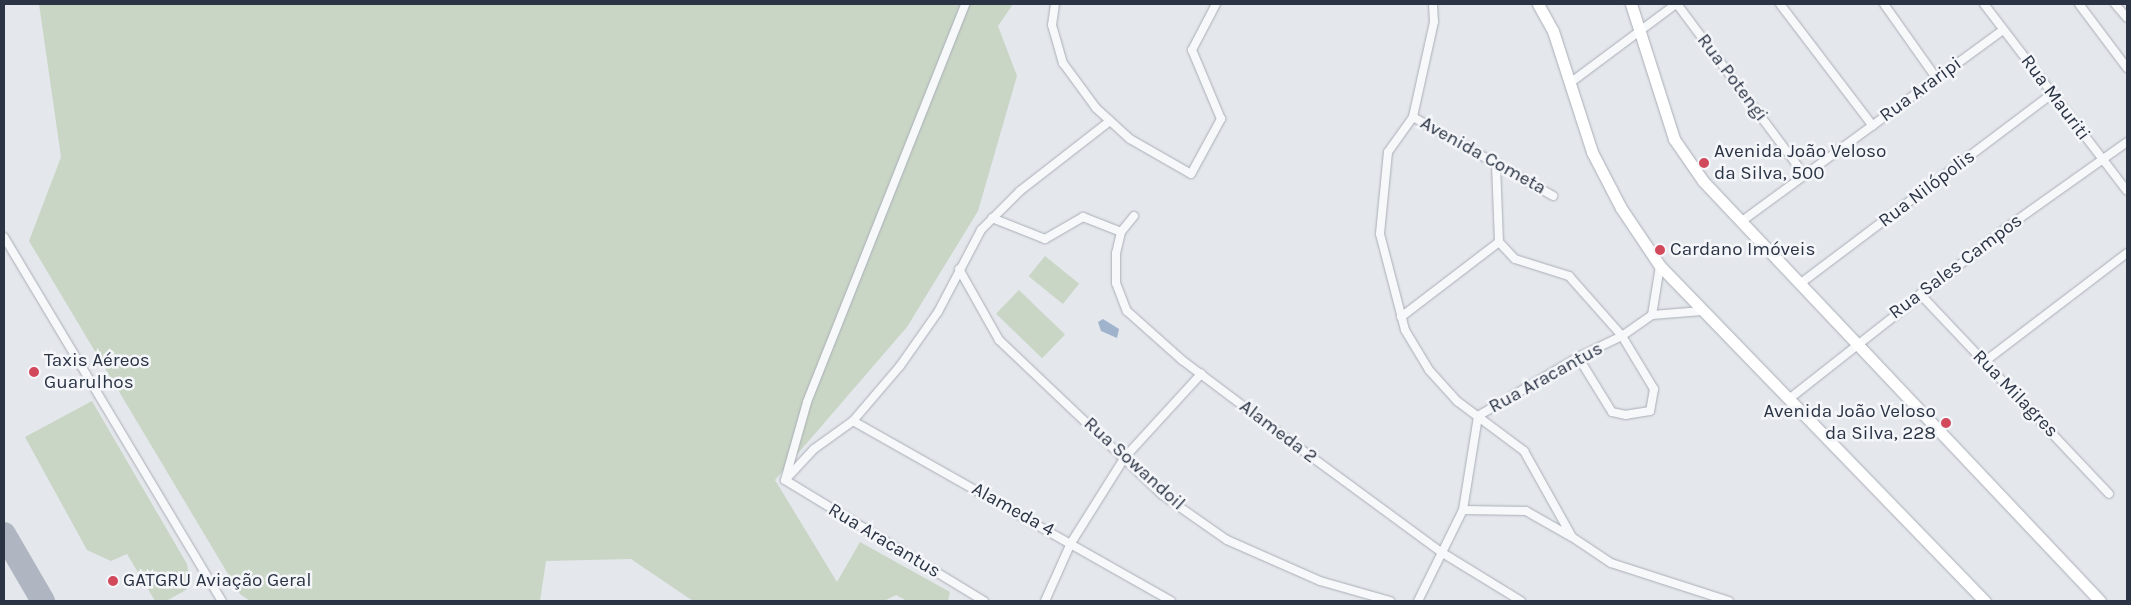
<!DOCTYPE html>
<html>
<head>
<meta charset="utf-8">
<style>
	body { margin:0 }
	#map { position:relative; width:2131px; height:605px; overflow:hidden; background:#e4e7ec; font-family:Karla,sans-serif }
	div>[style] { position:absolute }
	.green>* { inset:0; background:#c9d6c5; transform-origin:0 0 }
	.water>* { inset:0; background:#9fb4cc }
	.taxiway>* { height:24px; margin:-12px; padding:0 12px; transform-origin:12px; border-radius:12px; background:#b0b6c1 }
	.roads { filter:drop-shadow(0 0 1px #a9aeb7) drop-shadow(0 0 1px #a9aeb7) }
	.street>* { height:8px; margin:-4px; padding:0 4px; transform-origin:4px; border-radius:4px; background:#f7f8fa }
	.secondary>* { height:11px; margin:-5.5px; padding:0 5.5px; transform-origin:5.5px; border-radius:5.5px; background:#fff }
	.dots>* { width:14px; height:14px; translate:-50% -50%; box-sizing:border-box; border:2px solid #f4f6f9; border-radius:50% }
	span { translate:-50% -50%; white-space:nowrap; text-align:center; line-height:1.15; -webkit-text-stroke:5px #f4f6f9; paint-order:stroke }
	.street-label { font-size:19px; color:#2b3445 }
	.poi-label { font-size:19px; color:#2b3445 }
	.left { translate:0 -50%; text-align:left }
	.right { translate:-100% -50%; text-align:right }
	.frame { position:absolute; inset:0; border:5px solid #2b3445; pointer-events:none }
</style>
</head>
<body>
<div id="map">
	<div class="green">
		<div style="clip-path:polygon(39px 4px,1013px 4px,998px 26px,1017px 76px,978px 211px,907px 327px,775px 480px,837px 582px,860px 542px,950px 592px,948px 601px,907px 601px,896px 595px,884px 601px,693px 601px,631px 559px,546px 561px,540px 601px,250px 601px,240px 594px,29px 241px,61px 157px)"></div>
		<div style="left:1045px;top:256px;width:44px;height:26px;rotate:39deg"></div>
		<div style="left:1019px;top:290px;width:64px;height:33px;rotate:44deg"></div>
		<div style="clip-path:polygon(92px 401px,187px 564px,190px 581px,186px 590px,166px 601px,155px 601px,127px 554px,111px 561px,87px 550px,25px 437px)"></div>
	</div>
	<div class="water">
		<div style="clip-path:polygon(1103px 319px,1119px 329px,1117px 338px,1101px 331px,1098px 322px)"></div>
	</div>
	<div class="taxiway">
		<div style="left:4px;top:534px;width:78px;rotate:59.8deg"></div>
	</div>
	<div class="roads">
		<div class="street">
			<div style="left:1055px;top:4px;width:21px;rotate:98deg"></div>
			<div style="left:1052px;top:25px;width:40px;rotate:74deg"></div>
			<div style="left:1063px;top:63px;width:56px;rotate:53.7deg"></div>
			<div style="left:1096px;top:108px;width:46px;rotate:42.4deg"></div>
			<div style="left:1130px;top:139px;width:70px;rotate:29.8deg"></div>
			<div style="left:1191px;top:174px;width:63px;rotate:-61.4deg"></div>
			<div style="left:1221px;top:119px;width:75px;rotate:-112.8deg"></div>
			<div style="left:1192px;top:50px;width:52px;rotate:-62.4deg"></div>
			<div style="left:1433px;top:4px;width:18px;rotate:87deg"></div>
			<div style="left:1434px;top:22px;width:97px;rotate:102.5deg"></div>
			<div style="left:1413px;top:117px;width:43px;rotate:125.5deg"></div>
			<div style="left:1388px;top:152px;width:82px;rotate:95.6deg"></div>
			<div style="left:1380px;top:234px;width:99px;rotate:75.4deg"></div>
			<div style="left:1405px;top:330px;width:47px;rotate:59deg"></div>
			<div style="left:1429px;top:370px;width:42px;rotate:47.9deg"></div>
			<div style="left:1457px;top:401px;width:84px;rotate:36.7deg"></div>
			<div style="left:1524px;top:451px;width:98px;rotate:60.8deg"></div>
			<div style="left:1572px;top:537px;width:47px;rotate:33.7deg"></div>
			<div style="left:1611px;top:563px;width:124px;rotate:17.9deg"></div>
			<div style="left:1677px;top:4px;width:214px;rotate:53.3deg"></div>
			<div style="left:1780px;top:4px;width:153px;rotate:52.7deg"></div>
			<div style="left:1884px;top:4px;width:92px;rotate:54.8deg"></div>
			<div style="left:1984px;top:4px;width:235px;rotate:52.6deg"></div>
			<div style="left:2079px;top:4px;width:80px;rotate:53.1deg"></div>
			<div style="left:2115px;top:4px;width:18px;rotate:49deg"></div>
			<div style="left:1570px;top:83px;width:132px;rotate:-36.7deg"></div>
			<div style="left:1413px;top:117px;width:161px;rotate:29.4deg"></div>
			<div style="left:1134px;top:216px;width:21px;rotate:129deg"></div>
			<div style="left:1121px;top:232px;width:22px;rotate:103deg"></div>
			<div style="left:1116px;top:253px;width:30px;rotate:90deg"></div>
			<div style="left:1116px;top:283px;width:30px;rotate:69deg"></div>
			<div style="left:1127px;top:311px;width:74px;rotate:41.7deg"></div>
			<div style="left:1182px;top:360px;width:140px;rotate:36.9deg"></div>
			<div style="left:1294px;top:444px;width:182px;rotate:36.3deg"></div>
			<div style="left:1441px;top:552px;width:94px;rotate:31.5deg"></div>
			<div style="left:992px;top:218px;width:57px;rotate:21.6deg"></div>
			<div style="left:1045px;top:239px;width:44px;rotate:-30.1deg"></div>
			<div style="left:1083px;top:217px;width:41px;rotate:21.5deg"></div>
			<div style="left:1742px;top:221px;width:323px;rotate:-36.2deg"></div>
			<div style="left:4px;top:237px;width:424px;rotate:59.1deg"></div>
			<div style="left:1499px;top:242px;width:23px;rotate:47deg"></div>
			<div style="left:1515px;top:259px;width:57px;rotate:17.5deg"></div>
			<div style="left:1569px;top:276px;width:80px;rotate:48.5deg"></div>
			<div style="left:1622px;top:336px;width:62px;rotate:58.9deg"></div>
			<div style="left:1654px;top:389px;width:22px;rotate:100deg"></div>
			<div style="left:1650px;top:411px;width:24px;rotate:171deg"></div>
			<div style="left:1626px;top:415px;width:14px;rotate:-168deg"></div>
			<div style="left:1612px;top:412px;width:65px;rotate:-121.7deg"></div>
			<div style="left:959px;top:269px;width:81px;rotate:60.6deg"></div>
			<div style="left:999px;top:340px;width:224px;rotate:43.5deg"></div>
			<div style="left:1161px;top:494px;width:80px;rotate:34.9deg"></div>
			<div style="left:1227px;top:540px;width:102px;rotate:23.8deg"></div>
			<div style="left:1320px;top:581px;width:73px;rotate:15.9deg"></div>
			<div style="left:1801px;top:283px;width:314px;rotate:-37deg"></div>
			<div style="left:1920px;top:294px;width:275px;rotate:46.6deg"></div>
			<div style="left:1652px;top:315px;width:50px;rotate:-80.7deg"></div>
			<div style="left:1401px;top:317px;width:123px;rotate:-37.4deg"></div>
			<div style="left:1499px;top:242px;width:78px;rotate:-92.2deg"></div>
			<div style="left:1984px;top:362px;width:180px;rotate:-37.3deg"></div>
			<div style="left:1789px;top:399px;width:276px;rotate:-38.2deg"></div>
			<div style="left:2006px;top:228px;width:148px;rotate:-35.4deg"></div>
			<div style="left:853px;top:421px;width:365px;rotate:29.5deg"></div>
			<div style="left:786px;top:479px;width:41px;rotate:-47deg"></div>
			<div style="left:814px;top:449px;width:48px;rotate:-35.7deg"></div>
			<div style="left:853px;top:421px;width:72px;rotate:-49.5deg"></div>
			<div style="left:900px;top:366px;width:66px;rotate:-54.9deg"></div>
			<div style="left:938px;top:312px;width:93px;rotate:-62.3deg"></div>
			<div style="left:981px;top:230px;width:55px;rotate:-45deg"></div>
			<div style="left:1020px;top:191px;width:114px;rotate:-37.9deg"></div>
			<div style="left:785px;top:480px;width:81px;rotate:-74.2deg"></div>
			<div style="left:807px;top:402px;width:428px;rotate:-68.3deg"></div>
			<div style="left:785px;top:480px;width:233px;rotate:31.3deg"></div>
			<div style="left:1463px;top:510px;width:63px;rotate:0.9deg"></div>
			<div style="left:1526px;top:511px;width:51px;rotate:29.6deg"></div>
			<div style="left:1045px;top:601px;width:64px;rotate:-65.9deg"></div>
			<div style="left:1071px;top:543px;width:102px;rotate:-57.9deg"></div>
			<div style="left:1125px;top:457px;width:113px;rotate:-47.5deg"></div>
			<div style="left:1418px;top:601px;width:102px;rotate:-63.7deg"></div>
			<div style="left:1463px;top:510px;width:95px;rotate:-80.9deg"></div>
			<div style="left:1478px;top:416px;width:116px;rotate:-30.5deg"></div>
			<div style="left:1578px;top:357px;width:49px;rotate:-25.5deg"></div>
			<div style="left:1622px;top:336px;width:37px;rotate:-35deg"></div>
			<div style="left:1652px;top:315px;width:50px;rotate:-4.6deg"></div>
		</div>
		<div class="secondary">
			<div style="left:1538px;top:4px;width:31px;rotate:61deg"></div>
			<div style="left:1553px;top:31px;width:127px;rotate:72.1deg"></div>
			<div style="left:1592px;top:152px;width:63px;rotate:62.6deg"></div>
			<div style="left:1621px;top:208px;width:70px;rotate:56.1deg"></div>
			<div style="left:1660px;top:266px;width:467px;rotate:45.9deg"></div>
			<div style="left:1631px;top:4px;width:142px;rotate:72.3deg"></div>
			<div style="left:1674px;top:139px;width:51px;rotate:55.4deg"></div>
			<div style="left:1703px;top:181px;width:578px;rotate:46.61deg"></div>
		</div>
	</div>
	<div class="dots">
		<div style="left:1704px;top:163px;background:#d1495b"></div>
		<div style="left:1660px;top:250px;background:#d1495b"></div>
		<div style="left:34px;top:372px;background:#d1495b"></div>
		<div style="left:1946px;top:423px;background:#d1495b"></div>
		<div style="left:113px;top:581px;background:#d1495b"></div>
	</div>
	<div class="street-label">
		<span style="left:1732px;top:78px;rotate:53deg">Rua Potengi</span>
		<span style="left:1921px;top:90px;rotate:-36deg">Rua Araripi</span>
		<span style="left:2055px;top:98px;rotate:53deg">Rua Mauriti</span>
		<span style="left:1483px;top:156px;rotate:29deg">Avenida Cometa</span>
		<span style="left:1927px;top:189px;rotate:-37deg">Rua Nilópolis</span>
		<span style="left:1956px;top:267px;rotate:-37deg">Rua Sales Campos</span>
		<span style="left:1546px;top:378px;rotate:-29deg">Rua Aracantus</span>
		<span style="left:2015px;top:394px;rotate:46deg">Rua Milagres</span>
		<span style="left:1278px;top:432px;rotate:37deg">Alameda 2</span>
		<span style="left:1134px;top:464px;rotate:42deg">Rua Sowandoil</span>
		<span style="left:1013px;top:510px;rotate:29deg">Alameda 4</span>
		<span style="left:884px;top:541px;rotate:31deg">Rua Aracantus</span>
	</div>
	<div class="poi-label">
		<span class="left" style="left:1714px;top:163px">Avenida João Veloso<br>da Silva, 500</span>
		<span class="left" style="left:1670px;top:250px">Cardano Imóveis</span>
		<span class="left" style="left:44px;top:372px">Taxis Aéreos<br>Guarulhos</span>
		<span class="right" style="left:1936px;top:423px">Avenida João Veloso<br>da Silva, 228</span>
		<span class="left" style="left:123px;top:581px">GATGRU Aviação Geral</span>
	</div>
	<div class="frame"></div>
</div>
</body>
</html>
